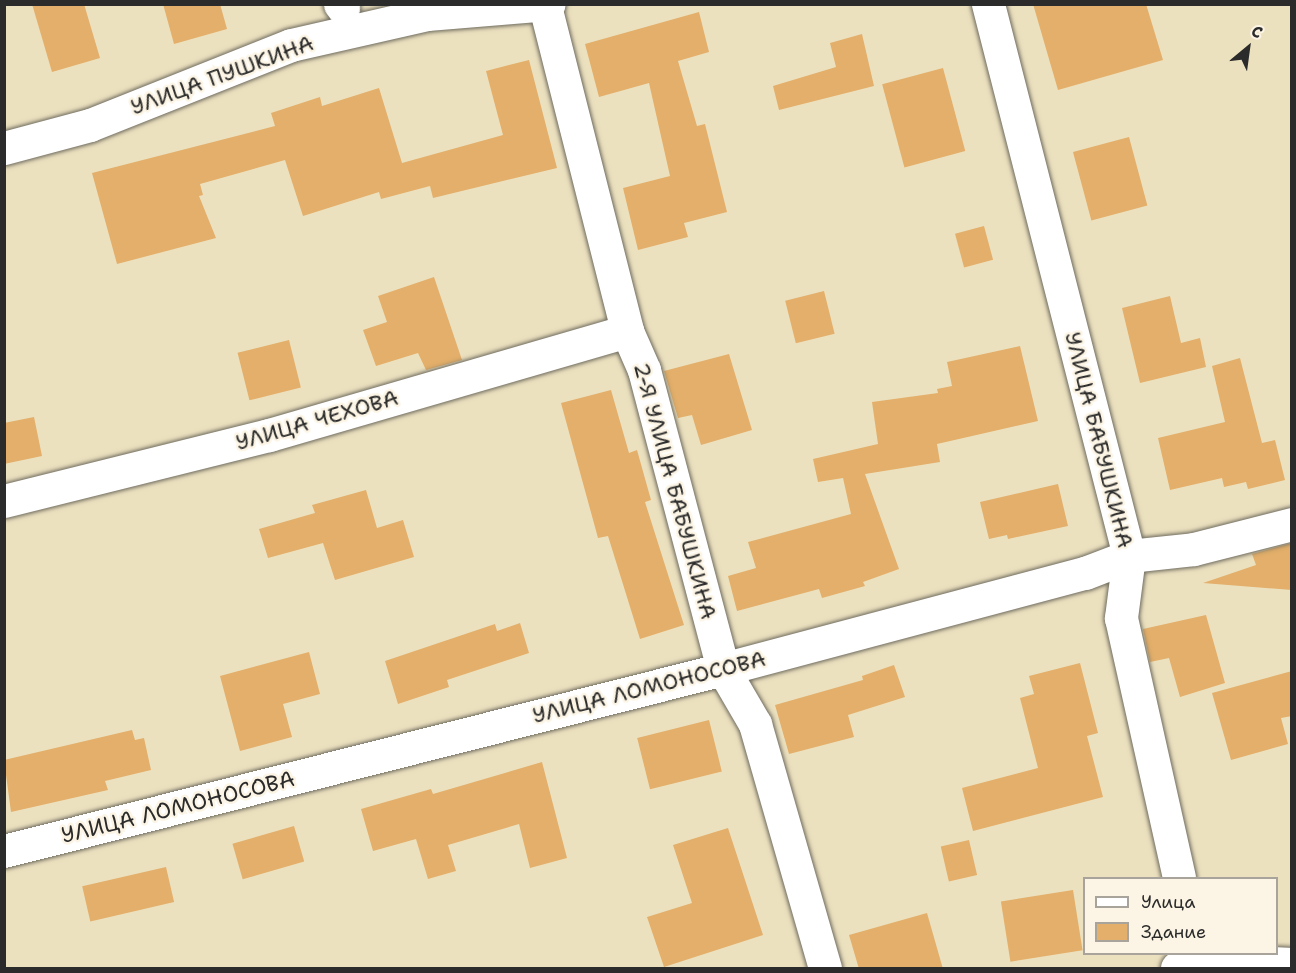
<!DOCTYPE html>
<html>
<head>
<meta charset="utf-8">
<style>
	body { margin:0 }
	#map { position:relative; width:1296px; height:973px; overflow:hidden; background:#ece1bf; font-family:"Shantell Sans",sans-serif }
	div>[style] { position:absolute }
	.building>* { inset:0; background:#e3af6a; transform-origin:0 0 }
	.roads { filter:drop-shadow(0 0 2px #6f6b5f) drop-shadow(0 0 2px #6f6b5f) }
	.minor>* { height:33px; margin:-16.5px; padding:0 16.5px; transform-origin:16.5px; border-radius:16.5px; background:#fff }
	span { translate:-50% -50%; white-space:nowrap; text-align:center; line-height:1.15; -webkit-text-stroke:5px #fcf5e5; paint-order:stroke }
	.street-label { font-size:22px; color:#2b2b2b }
	.frame { position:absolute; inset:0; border:6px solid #2b2b2b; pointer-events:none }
	.legend { position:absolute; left:1083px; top:877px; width:195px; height:78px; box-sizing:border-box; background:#fcf5e5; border:2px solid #a8a49b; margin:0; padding:8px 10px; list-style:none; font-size:18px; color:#2b2b2b }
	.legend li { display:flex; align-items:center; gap:12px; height:30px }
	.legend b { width:30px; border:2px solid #a8a49b }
	.north { position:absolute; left:1218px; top:18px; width:60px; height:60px; -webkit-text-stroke:4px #fcf5e5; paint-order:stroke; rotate:29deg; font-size:16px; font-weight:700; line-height:24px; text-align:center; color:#2b2b2b }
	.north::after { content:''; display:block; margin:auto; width:21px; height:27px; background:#2b2b2b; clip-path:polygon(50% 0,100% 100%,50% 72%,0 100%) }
</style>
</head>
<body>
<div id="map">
	<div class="building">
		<div style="clip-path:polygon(32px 4px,84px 4px,100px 58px,52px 72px)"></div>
		<div style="clip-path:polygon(163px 4px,220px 4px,227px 29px,174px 44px)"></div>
		<div style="clip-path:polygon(1033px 4px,1146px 4px,1163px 60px,1058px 90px)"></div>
		<div style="clip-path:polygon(699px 12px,709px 52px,678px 61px,697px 126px,705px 124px,727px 212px,684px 223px,688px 237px,638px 250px,623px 188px,670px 176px,649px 83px,599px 97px,585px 44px)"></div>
		<div style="clip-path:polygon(862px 34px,874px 86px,779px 110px,773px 86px,836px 67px,830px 43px)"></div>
		<div style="clip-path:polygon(529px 60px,557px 168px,433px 198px,430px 186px,381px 199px,379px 192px,303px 216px,285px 160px,200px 184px,203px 195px,199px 196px,216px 238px,117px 264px,92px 173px,275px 126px,271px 113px,320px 97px,322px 106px,379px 88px,402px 163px,503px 135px,486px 71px)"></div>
		<div style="left:943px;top:68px;width:86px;height:63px;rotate:75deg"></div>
		<div style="left:1129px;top:137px;width:71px;height:58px;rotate:75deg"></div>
		<div style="left:984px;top:226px;width:35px;height:30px;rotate:75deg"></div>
		<div style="clip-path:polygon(434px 277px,462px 360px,426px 370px,418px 353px,376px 366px,363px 330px,387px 322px,378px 296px)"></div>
		<div style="left:824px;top:291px;width:44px;height:40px;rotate:76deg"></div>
		<div style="clip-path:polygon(1170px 296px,1181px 343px,1200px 338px,1206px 367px,1140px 383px,1122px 308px)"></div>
		<div style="left:289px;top:340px;width:49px;height:53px;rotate:76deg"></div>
		<div style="clip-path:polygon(1020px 346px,1038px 421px,937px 444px,940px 462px,865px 474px,899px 569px,863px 582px,865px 586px,822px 598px,819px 589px,737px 611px,728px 576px,756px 568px,748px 542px,851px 514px,843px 478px,818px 482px,813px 459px,878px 444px,872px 402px,938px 393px,937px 389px,952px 386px,947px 362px)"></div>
		<div style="clip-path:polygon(729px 354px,752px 430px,701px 445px,692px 415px,678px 418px,664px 371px)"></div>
		<div style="clip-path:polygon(1240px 358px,1262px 443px,1275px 440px,1285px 480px,1248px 489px,1246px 482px,1224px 487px,1222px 478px,1170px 490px,1158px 438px,1225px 422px,1212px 366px)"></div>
		<div style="clip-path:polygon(611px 390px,629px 453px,637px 450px,651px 500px,645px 502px,684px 625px,640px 639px,608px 536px,598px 538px,561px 403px)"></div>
		<div style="clip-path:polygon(34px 417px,42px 456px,4px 464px,4px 423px)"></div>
		<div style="clip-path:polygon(1058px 484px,1068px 526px,1008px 539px,1007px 535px,989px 539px,980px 502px)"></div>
		<div style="clip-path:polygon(366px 490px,377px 528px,403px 520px,414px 557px,335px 580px,323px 543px,268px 558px,259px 529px,315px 513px,312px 505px)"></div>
		<div style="clip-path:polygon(1292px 543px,1292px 590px,1203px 583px,1256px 565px,1252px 554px)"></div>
		<div style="clip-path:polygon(1206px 615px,1225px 683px,1180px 697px,1169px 658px,1150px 662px,1143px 629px)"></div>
		<div style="clip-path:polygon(520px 623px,529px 653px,447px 680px,449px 687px,398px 704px,385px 661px,495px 624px,497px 631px)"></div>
		<div style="clip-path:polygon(309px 652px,320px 694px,283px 704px,292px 737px,240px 751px,220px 676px)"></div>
		<div style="clip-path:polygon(1080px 663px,1098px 733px,1087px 736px,1103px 797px,973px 831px,962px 788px,1038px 768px,1020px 698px,1034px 694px,1029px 676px)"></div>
		<div style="clip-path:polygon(894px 665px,905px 697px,848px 715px,854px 737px,789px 754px,775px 705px,863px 680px,862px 676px)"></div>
		<div style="clip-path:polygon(1292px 671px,1292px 716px,1281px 718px,1288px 744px,1231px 760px,1212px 693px)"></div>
		<div style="left:709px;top:720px;width:53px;height:74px;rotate:76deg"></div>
		<div style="clip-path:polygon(132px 730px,135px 740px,144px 738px,151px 770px,105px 781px,108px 790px,11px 812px,4px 760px)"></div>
		<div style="clip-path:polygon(542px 762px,567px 858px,530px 868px,519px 824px,448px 845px,456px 871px,428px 879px,416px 839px,373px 851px,361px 809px,431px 789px,433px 794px)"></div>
		<div style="left:294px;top:826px;width:37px;height:64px;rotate:74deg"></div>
		<div style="clip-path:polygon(728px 828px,763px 935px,664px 967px,647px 917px,692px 903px,673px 845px)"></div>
		<div style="left:969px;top:840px;width:36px;height:29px;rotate:77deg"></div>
		<div style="left:166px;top:867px;width:36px;height:86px;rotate:77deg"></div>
		<div style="left:1073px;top:890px;width:61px;height:73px;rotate:81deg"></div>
		<div style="clip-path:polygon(927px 913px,943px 969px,859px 969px,849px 935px)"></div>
	</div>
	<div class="roads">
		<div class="minor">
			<div style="left:340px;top:4px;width:5px;rotate:53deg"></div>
			<div style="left:988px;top:4px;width:570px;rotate:75.67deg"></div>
			<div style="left:1129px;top:556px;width:63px;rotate:97.4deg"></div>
			<div style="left:1121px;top:618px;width:266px;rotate:77.4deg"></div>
			<div style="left:545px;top:6px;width:335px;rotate:75.8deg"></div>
			<div style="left:627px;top:331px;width:43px;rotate:66.4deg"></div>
			<div style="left:644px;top:370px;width:309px;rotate:75.2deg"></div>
			<div style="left:723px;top:669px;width:64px;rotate:59.8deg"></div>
			<div style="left:755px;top:724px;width:254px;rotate:74deg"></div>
			<div style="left:4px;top:148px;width:89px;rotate:-15deg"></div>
			<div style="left:90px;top:125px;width:216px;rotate:-21.7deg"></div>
			<div style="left:291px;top:45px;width:139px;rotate:-12.8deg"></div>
			<div style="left:427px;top:14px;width:122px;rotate:-4.7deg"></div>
			<div style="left:4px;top:501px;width:273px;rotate:-14deg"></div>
			<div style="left:269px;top:435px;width:373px;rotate:-16.2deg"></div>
			<div style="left:4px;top:851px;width:742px;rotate:-14.2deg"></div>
			<div style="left:723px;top:669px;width:375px;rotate:-14.9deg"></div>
			<div style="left:1085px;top:573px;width:47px;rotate:-21.1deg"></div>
			<div style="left:1129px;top:556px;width:65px;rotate:-6.1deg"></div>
			<div style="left:1194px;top:549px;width:101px;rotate:-14.3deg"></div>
			<div style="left:1177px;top:968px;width:35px;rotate:-13deg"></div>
			<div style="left:1211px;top:960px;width:81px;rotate:2.8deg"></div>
		</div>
	</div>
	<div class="street-label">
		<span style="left:222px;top:75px;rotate:-20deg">УЛИЦА ПУШКИНА</span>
		<span style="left:317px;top:420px;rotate:-16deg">УЛИЦА ЧЕХОВА</span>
		<span style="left:1099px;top:440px;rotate:76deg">УЛИЦА БАБУШКИНА</span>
		<span style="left:675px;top:491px;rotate:75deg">2-Я УЛИЦА БАБУШКИНА</span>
		<span style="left:649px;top:687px;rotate:-14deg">УЛИЦА ЛОМОНОСОВА</span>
		<span style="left:178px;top:807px;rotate:-14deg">УЛИЦА ЛОМОНОСОВА</span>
	</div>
	<div class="frame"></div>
	<ul class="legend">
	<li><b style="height:8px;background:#fff"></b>Улица</li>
	<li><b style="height:16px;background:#e3af6a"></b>Здание</li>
	</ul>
	<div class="north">С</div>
</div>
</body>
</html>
